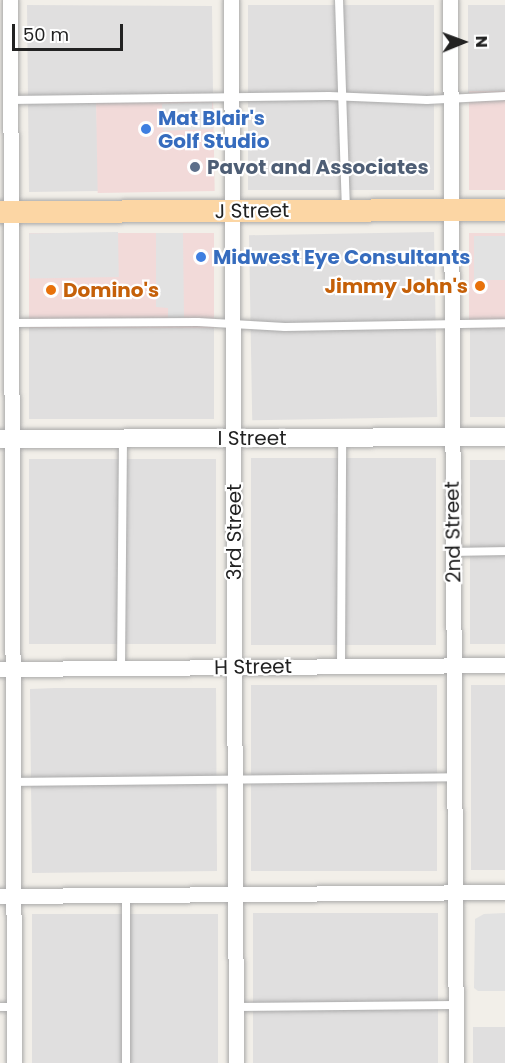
<!DOCTYPE html>
<html>
<head>
<meta charset="utf-8">
<style>
	body { margin:0 }
	#map { position:relative; width:505px; height:1063px; overflow:hidden; background:#f2efe9; font-family:Poppins,sans-serif }
	div>[style] { position:absolute }
	.residential>* { inset:0; background:#e0dfdf; transform-origin:0 0 }
	.commercial>* { inset:0; background:#f2dad9; transform-origin:0 0 }
	.parking>* { inset:0; background:#e2e2e2; transform-origin:0 0 }
	.roads { filter:drop-shadow(0 0 2px #a9a9a9) drop-shadow(0 0 2px #a9a9a9) }
	.service>* { height:8px; margin:-4px; padding:0 4px; transform-origin:4px; border-radius:4px; background:#fff }
	.minor>* { height:15px; margin:-7.5px; padding:0 7.5px; transform-origin:7.5px; border-radius:7.5px; background:#fff }
	.tertiary>* { height:18px; margin:-9px; padding:0 9px; transform-origin:9px; border-radius:9px; background:#fff }
	.primary>* { height:22px; margin:-11px; padding:0 11px; transform-origin:11px; border-radius:11px; background:#fcd6a4 }
	.dots>* { width:16px; height:16px; translate:-50% -50%; box-sizing:border-box; border:3px solid #fff; border-radius:50% }
	span { translate:-50% -50%; white-space:nowrap; text-align:center; line-height:1.15; -webkit-text-stroke:4.5px #fff; paint-order:stroke }
	.shop-label { font-size:20px; color:#366cbe; font-weight:700 }
	.left { translate:0 -50%; text-align:left }
	.service-label { font-size:20px; color:#4e5e75; font-weight:700 }
	.street-label { font-size:20px; color:#222 }
	.food-label { font-size:20px; color:#c56008; font-weight:700 }
	.right { translate:-100% -50%; text-align:right }
	.north { position:absolute; left:433px; top:12px; width:60px; height:60px; -webkit-text-stroke:4px #fff; paint-order:stroke; rotate:89deg; font-size:16px; font-weight:700; line-height:24px; text-align:center; color:#222 }
	.north::after { content:''; display:block; margin:auto; width:21px; height:27px; background:#222; clip-path:polygon(50% 0,100% 100%,50% 72%,0 100%) }
	.scale { position:absolute; left:12px; top:24px; width:111px; height:27px; box-sizing:border-box; border:3px solid #222; border-top:0; padding-left:8px; font-size:18px; line-height:21px; white-space:nowrap; color:#222; -webkit-text-stroke:4px #fff; paint-order:stroke }
</style>
</head>
<body>
<div id="map">
	<div class="residential">
		<div style="clip-path:polygon(27px 5px,212px 6px,213px 95px,96px 96px,99px 191px,29px 192px)"></div>
		<div style="left:434px;top:5px;width:185px;height:186px;rotate:90deg"></div>
		<div style="left:468px;top:5px;width:37px;height:88px"></div>
		<div style="left:434px;top:232px;width:185px;height:185px;rotate:89deg"></div>
		<div style="left:29px;top:328px;width:185px;height:91px"></div>
		<div style="left:470px;top:328px;width:35px;height:89px"></div>
		<div style="left:251px;top:458px;width:185px;height:187px"></div>
		<div style="left:216px;top:459px;width:185px;height:187px;rotate:90deg"></div>
		<div style="left:470px;top:460px;width:35px;height:184px"></div>
		<div style="left:437px;top:685px;width:186px;height:186px;rotate:90deg"></div>
		<div style="left:471px;top:685px;width:34px;height:185px"></div>
		<div style="clip-path:polygon(55px 688px,216px 688px,217px 871px,32px 873px,30px 689px)"></div>
		<div style="left:438px;top:913px;width:150px;height:185px;rotate:90deg"></div>
		<div style="left:32px;top:914px;width:186px;height:149px"></div>
		<div style="left:473px;top:1027px;width:32px;height:36px"></div>
	</div>
	<div class="commercial">
		<div style="left:505px;top:91px;width:99px;height:36px;rotate:90deg"></div>
		<div style="left:213px;top:95px;width:96px;height:117px;rotate:89deg"></div>
		<div style="left:214px;top:233px;width:95px;height:185px;rotate:90deg"></div>
		<div style="left:469px;top:233px;width:36px;height:95px"></div>
	</div>
	<div class="parking">
		<div style="left:212px;top:102px;width:27px;height:50px;rotate:88deg"></div>
		<div style="left:118px;top:232px;width:45px;height:89px;rotate:89deg"></div>
		<div style="clip-path:polygon(156px 233px,183px 233px,184px 318px,168px 319px,168px 308px,156px 307px)"></div>
		<div style="left:474px;top:236px;width:31px;height:44px"></div>
		<div style="clip-path:polygon(505px 913px,505px 991px,478px 991px,474px 988px,475px 919px,484px 914px)"></div>
	</div>
	<div class="roads">
		<div class="service">
			<div style="left:339px;top:0;width:208px;rotate:88.1deg"></div>
			<div style="left:10px;top:100px;width:319px;rotate:-0.7deg"></div>
			<div style="left:329px;top:96px;width:98px;rotate:2.3deg"></div>
			<div style="left:427px;top:100px;width:78px;rotate:-2.9deg"></div>
			<div style="left:13px;top:323px;width:185px;rotate:-0.3deg"></div>
			<div style="left:198px;top:322px;width:87px;rotate:3.3deg"></div>
			<div style="left:285px;top:327px;width:220px;rotate:-1deg"></div>
			<div style="left:453px;top:552px;width:52px;rotate:-1.1deg"></div>
			<div style="left:341px;top:665px;width:227px;rotate:-89.7deg"></div>
			<div style="left:121px;top:668px;width:229px;rotate:-89.5deg"></div>
			<div style="left:12px;top:782px;width:442px;rotate:-0.6deg"></div>
			<div style="left:126px;top:895px;width:168px;rotate:90deg"></div>
			<div style="left:0;top:1007px;width:14px"></div>
			<div style="left:236px;top:1007px;width:219px;rotate:-0.5deg"></div>
		</div>
		<div class="minor">
			<div style="left:10px;top:0;width:1063px;rotate:89.78deg"></div>
			<div style="left:231px;top:0;width:1063px;rotate:89.73deg"></div>
			<div style="left:450px;top:0;width:1063px;rotate:89.68deg"></div>
			<div style="left:0;top:669px;width:505px;rotate:-0.45deg"></div>
			<div style="left:0;top:896px;width:505px;rotate:-0.45deg"></div>
		</div>
		<div class="tertiary">
			<div style="left:0;top:439px;width:505px;rotate:-0.23deg"></div>
		</div>
		<div class="primary">
			<div style="left:0;top:212px;width:505px;rotate:-0.23deg"></div>
		</div>
	</div>
	<div class="dots">
		<div style="left:146px;top:129px;background:#3f7fe0"></div>
		<div style="left:195px;top:167px;background:#5c6f8a"></div>
		<div style="left:201px;top:257px;background:#3f7fe0"></div>
		<div style="left:480px;top:286px;background:#e8710a"></div>
		<div style="left:51px;top:290px;background:#e8710a"></div>
	</div>
	<div class="shop-label">
		<span class="left" style="left:158px;top:130px">Mat Blair's<br>Golf Studio</span>
		<span class="left" style="left:213px;top:257px">Midwest Eye Consultants</span>
	</div>
	<div class="service-label">
		<span class="left" style="left:207px;top:167px">Pavot and Associates</span>
	</div>
	<div class="street-label">
		<span style="left:252px;top:211px;rotate:-1deg">J Street</span>
		<span style="left:252px;top:438px">I Street</span>
		<span style="left:234px;top:532px;rotate:-90deg">3rd Street</span>
		<span style="left:453px;top:532px;rotate:-91deg">2nd Street</span>
		<span style="left:253px;top:667px;rotate:-1deg">H Street</span>
	</div>
	<div class="food-label">
		<span class="right" style="left:468px;top:286px">Jimmy John's</span>
		<span class="left" style="left:63px;top:290px">Domino's</span>
	</div>
	<div class="north">N</div>
	<div class="scale">50 m</div>
</div>
</body>
</html>
